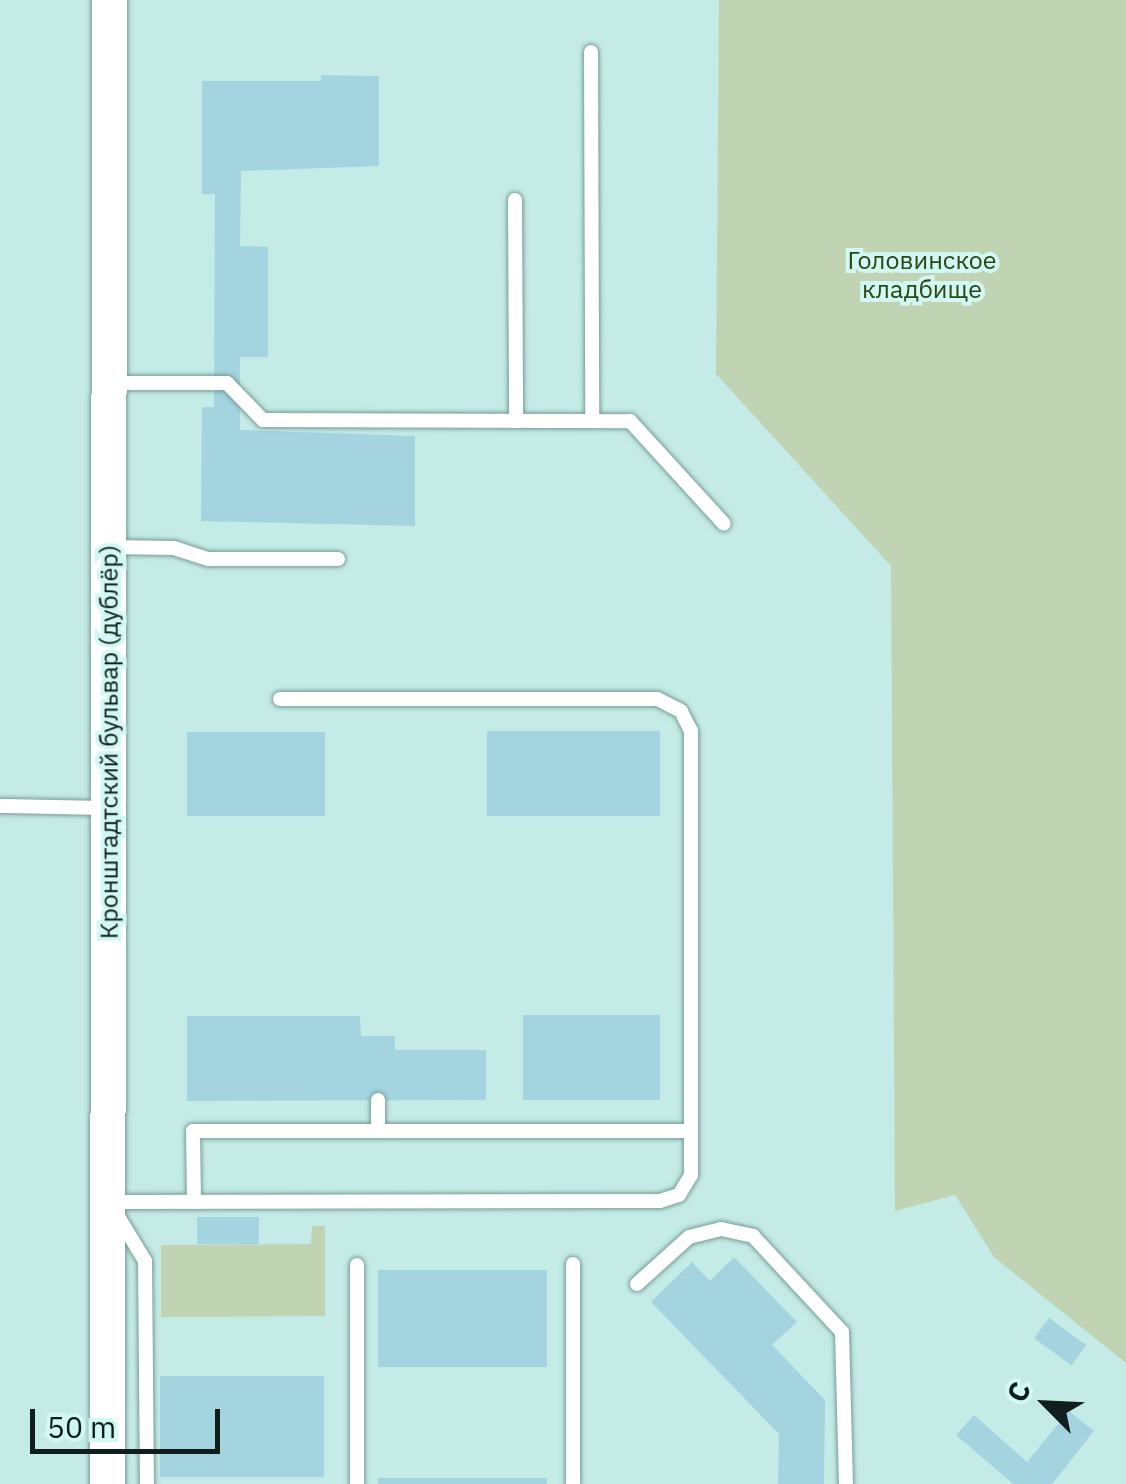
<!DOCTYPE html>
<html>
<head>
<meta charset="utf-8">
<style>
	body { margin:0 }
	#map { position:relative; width:1126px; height:1484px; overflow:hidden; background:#c4ebe6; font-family:"IBM Plex Sans",sans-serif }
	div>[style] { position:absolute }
	.green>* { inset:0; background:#c0d4b4 }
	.building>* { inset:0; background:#a4d4df; transform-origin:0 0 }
	.roads { filter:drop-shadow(0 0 2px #789c98) drop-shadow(0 0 2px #789c98) }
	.service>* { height:14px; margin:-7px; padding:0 7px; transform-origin:7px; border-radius:7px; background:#fff }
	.tertiary>* { height:35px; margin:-17.5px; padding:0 17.5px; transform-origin:17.5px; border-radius:17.5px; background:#fff }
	span { translate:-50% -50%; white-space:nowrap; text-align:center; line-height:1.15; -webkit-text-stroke:8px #d1f8f3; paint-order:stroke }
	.park-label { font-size:25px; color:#2b4613 }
	.street-label { font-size:25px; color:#101e1d }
	.north { position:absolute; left:996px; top:1354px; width:100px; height:100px; -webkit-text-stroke:8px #d1f8f3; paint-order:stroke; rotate:294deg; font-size:28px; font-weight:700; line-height:40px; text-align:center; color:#101e1d }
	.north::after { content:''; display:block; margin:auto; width:35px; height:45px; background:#101e1d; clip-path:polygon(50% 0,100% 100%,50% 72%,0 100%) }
	.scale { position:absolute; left:30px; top:1409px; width:190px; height:45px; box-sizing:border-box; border:5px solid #101e1d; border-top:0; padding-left:12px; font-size:30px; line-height:35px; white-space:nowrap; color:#101e1d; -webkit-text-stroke:8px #d1f8f3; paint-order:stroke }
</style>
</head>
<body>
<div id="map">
	<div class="green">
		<div style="clip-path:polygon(719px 0,1126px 0,1126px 1363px,994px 1257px,955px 1195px,895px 1211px,891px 566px,716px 374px)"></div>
		<div style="clip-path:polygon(312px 1226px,325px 1226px,325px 1316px,161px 1317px,161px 1245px,311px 1244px)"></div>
	</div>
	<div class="building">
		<div style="clip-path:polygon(321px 75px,379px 76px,379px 166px,241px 171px,240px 246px,268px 247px,268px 357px,240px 357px,240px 430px,415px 436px,415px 526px,201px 521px,202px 407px,214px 407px,215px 194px,202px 194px,202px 81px,321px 81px)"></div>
		<div style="left:487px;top:731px;width:173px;height:85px"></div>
		<div style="left:187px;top:732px;width:138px;height:84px"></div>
		<div style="left:523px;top:1015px;width:137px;height:85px"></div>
		<div style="clip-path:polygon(187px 1016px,360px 1016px,361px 1036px,395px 1036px,395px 1050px,486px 1050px,486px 1100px,187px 1101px)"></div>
		<div style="left:259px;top:1217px;width:27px;height:62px;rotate:90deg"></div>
		<div style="clip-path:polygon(734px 1257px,797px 1322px,772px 1345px,825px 1400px,824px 1484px,778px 1484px,779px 1434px,651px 1302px,692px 1262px,710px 1281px)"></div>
		<div style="left:547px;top:1270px;width:97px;height:169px;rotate:90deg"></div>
		<div style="left:1049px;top:1318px;width:46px;height:25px;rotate:36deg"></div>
		<div style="left:160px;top:1376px;width:164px;height:101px"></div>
		<div style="clip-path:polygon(1069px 1411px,1094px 1431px,1052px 1484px,1013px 1484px,956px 1435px,974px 1415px,1027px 1462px)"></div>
		<div style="left:378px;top:1478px;width:169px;height:6px"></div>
	</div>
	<div class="roads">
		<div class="service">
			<div style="left:591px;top:52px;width:369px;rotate:89.8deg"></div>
			<div style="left:515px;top:200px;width:221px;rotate:89.7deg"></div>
			<div style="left:110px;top:383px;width:117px"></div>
			<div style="left:227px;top:383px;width:52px;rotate:45.8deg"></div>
			<div style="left:263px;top:420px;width:367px;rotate:0.2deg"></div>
			<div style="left:630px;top:421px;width:139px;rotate:47.6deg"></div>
			<div style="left:110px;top:547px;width:64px;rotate:0.9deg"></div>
			<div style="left:174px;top:548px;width:36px;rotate:18deg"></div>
			<div style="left:208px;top:559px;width:130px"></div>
			<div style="left:0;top:806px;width:109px;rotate:1.1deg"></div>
			<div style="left:378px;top:1131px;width:31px;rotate:-90deg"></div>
			<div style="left:109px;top:1202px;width:551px;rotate:-0.1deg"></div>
			<div style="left:660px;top:1201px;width:20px;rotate:-18deg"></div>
			<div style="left:679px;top:1195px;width:23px;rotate:-59deg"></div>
			<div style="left:691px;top:1175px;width:444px;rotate:-90deg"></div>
			<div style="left:691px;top:731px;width:22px;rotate:-117deg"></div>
			<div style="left:681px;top:711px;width:27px;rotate:-153deg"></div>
			<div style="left:657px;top:699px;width:377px;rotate:180deg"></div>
			<div style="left:194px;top:1202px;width:71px;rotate:-90.8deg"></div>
			<div style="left:193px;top:1131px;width:498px"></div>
			<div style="left:116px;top:1213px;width:56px;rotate:58.9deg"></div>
			<div style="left:145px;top:1261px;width:223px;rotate:89.5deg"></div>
			<div style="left:573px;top:1264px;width:220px;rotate:90deg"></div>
			<div style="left:357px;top:1265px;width:219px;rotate:90deg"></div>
			<div style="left:637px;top:1284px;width:70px;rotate:-42.1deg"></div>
			<div style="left:689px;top:1237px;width:33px;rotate:-14deg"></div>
			<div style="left:721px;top:1229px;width:33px;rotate:12deg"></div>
			<div style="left:753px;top:1236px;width:131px;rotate:47.2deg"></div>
			<div style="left:842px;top:1332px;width:152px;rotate:88.5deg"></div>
		</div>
		<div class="tertiary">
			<div style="left:107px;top:1484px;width:1484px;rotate:-89.92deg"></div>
		</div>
	</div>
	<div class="park-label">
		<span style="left:922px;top:275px">Головинское<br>кладбище</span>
	</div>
	<div class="street-label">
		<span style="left:109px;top:742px;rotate:-90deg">Кронштадтский бульвар (дублёр)</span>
	</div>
	<div class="north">С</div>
	<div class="scale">50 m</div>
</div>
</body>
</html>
